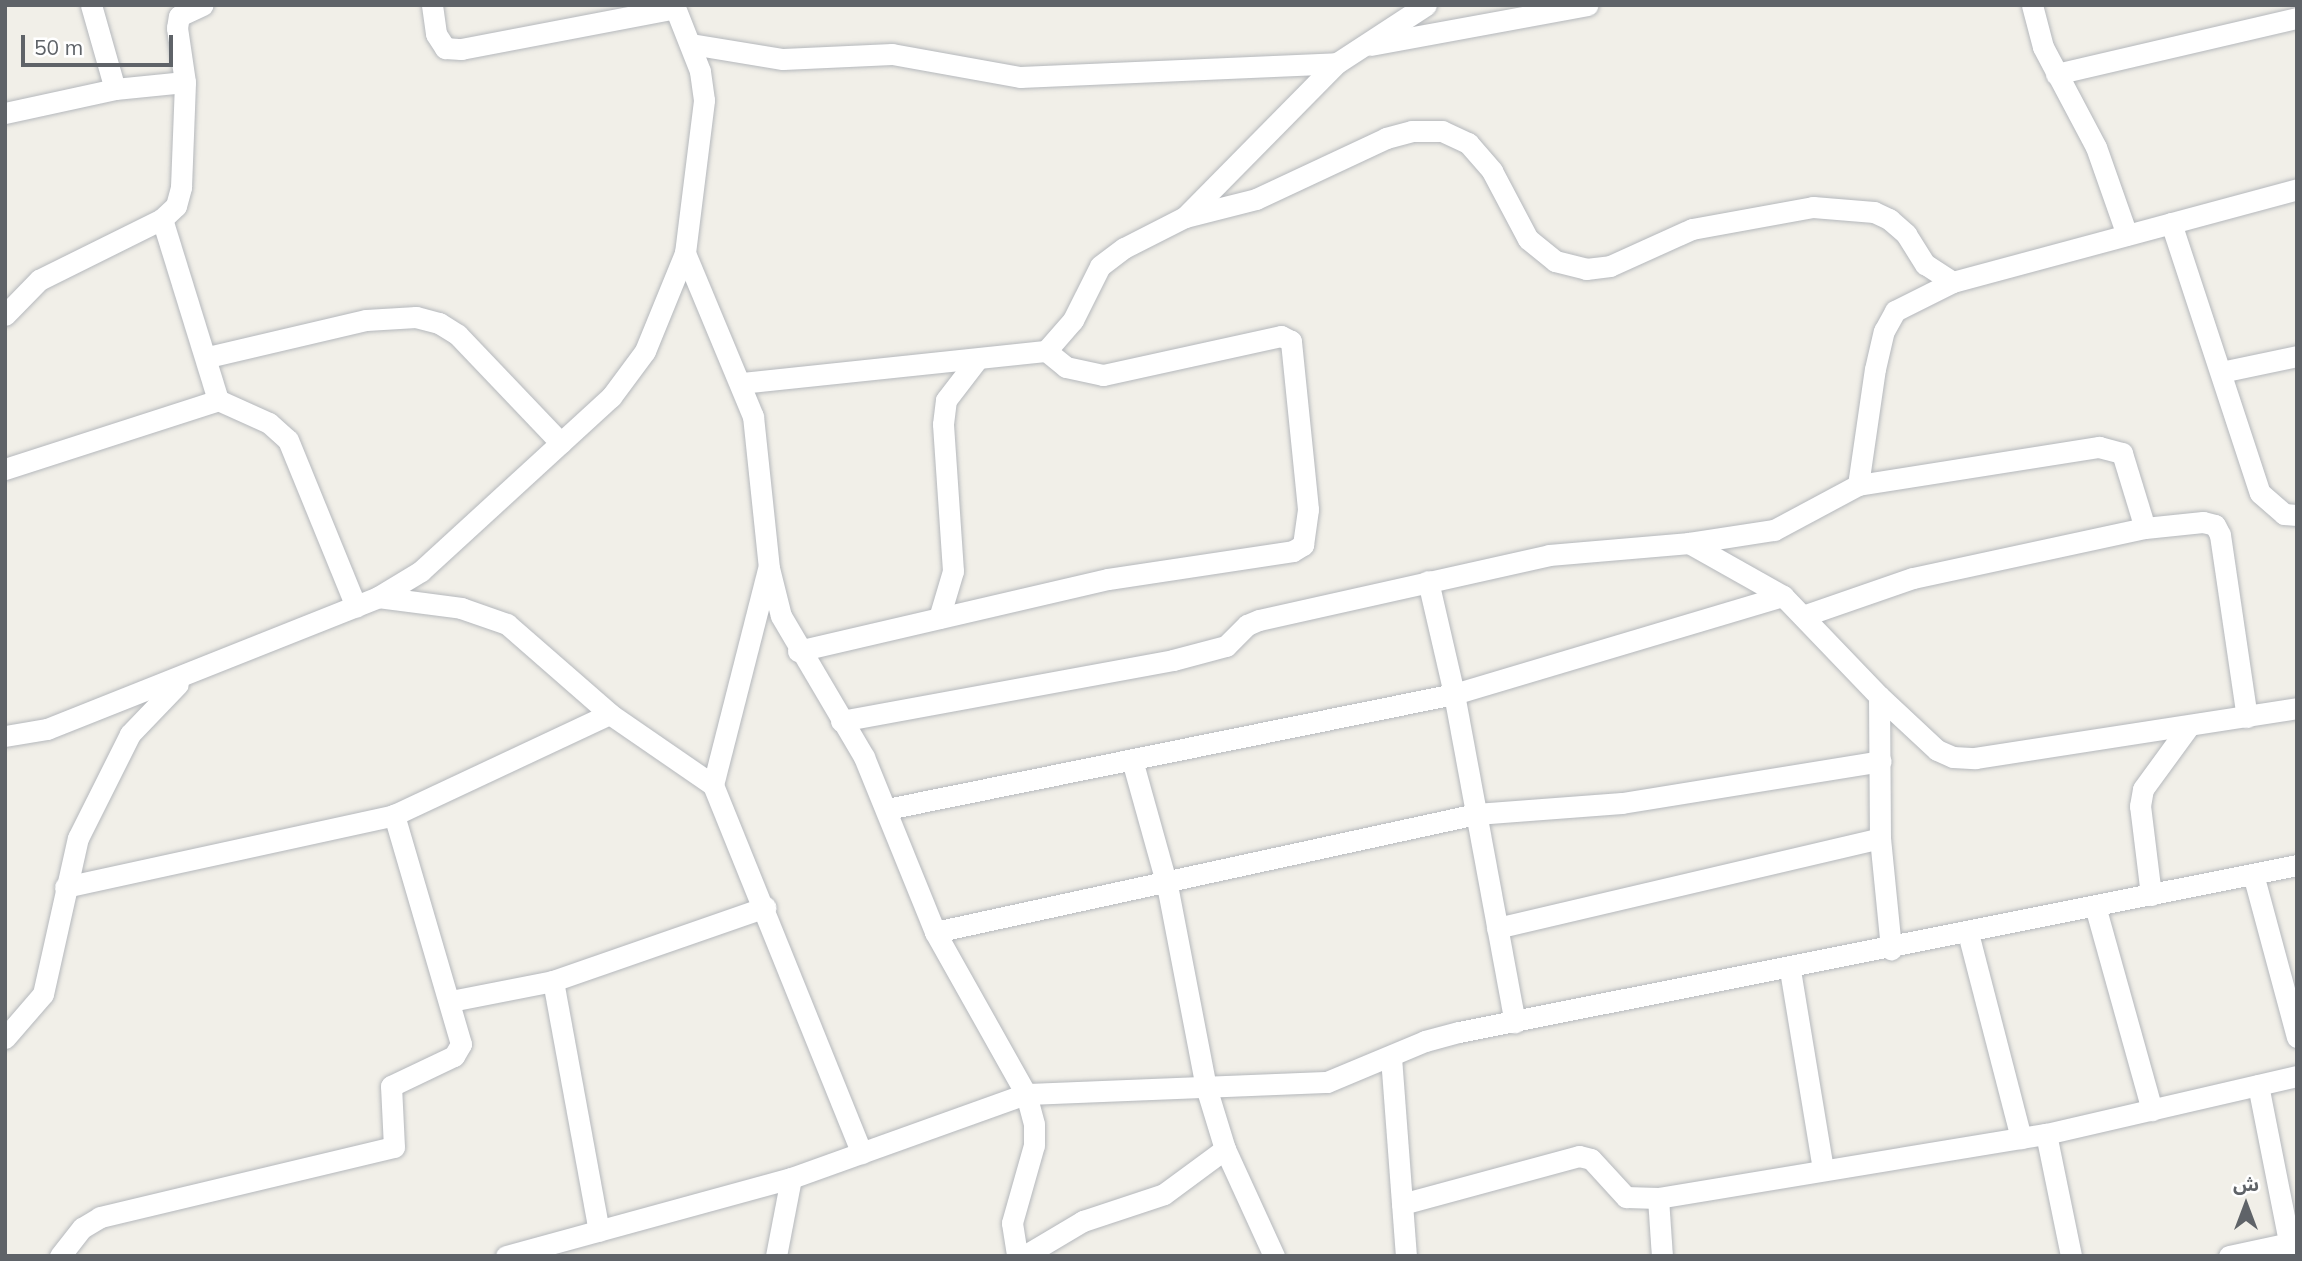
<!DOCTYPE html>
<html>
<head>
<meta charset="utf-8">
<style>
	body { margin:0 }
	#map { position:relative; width:2302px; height:1261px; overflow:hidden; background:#f1efe8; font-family:Mulish,"Noto Sans Arabic",sans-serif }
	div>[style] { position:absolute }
	.roads { filter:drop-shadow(0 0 2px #b5b8bc) drop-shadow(0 0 2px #b5b8bc) }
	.street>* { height:21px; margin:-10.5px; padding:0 10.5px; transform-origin:10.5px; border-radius:10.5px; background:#fff }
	span { translate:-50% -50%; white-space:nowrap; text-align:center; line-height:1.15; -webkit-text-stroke:5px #fff; paint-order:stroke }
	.frame { position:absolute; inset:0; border:7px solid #5f6368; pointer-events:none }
	.north { position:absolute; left:2211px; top:1170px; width:70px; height:70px; -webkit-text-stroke:5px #fff; paint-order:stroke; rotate:0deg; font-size:19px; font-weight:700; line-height:28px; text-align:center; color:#5f6368 }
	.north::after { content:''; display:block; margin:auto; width:24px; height:32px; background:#5f6368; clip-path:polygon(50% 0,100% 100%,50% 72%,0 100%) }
	.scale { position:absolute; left:21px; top:35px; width:152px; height:32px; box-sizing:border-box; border:4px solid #5f6368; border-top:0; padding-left:9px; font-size:21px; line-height:24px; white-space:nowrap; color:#5f6368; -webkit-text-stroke:5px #fff; paint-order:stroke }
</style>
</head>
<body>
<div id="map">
	<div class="roads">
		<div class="street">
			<div style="left:91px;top:5px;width:87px;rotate:74.1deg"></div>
			<div style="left:432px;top:5px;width:29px;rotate:82deg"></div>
			<div style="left:436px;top:34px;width:17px;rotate:57deg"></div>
			<div style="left:445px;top:48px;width:16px;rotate:4deg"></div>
			<div style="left:461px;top:49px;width:218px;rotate:-10.8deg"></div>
			<div style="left:2032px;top:5px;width:43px;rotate:75.3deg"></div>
			<div style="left:2043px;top:47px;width:113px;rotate:62.1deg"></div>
			<div style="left:2096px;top:147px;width:93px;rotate:70.6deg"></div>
			<div style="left:691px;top:44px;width:93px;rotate:9.3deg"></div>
			<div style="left:783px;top:59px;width:109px;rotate:-2.6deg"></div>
			<div style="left:892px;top:54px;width:130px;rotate:10.2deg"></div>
			<div style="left:1020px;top:77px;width:317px;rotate:-2.5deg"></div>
			<div style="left:1370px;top:45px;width:221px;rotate:-10.4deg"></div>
			<div style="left:2056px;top:74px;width:247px;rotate:-13.1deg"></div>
			<div style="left:5px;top:113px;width:113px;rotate:-12.3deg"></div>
			<div style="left:115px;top:89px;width:70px;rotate:-5.7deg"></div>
			<div style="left:1185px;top:217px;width:216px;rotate:-45.4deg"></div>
			<div style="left:1337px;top:63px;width:106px;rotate:-33.1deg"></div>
			<div style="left:162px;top:219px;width:189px;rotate:72.8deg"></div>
			<div style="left:2171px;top:223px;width:284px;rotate:71.8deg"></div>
			<div style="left:2260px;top:493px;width:32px;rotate:41deg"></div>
			<div style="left:2284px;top:514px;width:13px;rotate:4deg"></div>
			<div style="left:685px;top:253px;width:177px;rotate:67.4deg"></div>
			<div style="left:753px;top:416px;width:153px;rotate:84deg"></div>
			<div style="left:769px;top:568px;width:49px;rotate:76deg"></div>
			<div style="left:781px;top:616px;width:164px;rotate:59.5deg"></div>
			<div style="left:864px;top:757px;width:189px;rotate:67.9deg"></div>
			<div style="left:935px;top:932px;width:186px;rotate:60.7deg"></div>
			<div style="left:1026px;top:1094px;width:31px;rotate:75deg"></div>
			<div style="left:1034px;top:1124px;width:21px;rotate:90deg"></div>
			<div style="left:1034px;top:1145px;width:81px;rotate:105.8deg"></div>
			<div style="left:1012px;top:1223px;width:33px;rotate:81deg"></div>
			<div style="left:5px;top:315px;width:49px;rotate:-45.8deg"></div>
			<div style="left:39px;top:280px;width:137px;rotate:-26.4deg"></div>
			<div style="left:162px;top:219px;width:19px;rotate:-43deg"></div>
			<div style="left:176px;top:206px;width:20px;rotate:-75deg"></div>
			<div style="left:181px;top:187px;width:105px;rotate:-87.8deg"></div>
			<div style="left:185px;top:82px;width:55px;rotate:-98.4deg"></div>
			<div style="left:177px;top:28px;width:12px;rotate:-81deg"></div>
			<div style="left:179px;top:16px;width:26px;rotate:-25deg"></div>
			<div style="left:208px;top:357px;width:162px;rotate:-13.2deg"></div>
			<div style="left:366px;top:320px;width:50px;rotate:-3.4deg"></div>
			<div style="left:416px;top:317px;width:24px;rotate:15deg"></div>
			<div style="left:439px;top:323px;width:22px;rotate:32deg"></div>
			<div style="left:458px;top:335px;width:149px;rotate:46.4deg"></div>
			<div style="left:2221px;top:372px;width:78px;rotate:-11.9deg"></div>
			<div style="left:741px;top:383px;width:307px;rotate:-6deg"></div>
			<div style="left:1046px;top:351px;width:41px;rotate:-48.9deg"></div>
			<div style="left:1073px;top:320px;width:60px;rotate:-63.4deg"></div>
			<div style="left:1100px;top:266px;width:30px;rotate:-37deg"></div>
			<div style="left:1124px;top:248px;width:68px;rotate:-26.9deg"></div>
			<div style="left:1185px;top:217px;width:73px;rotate:-14.2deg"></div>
			<div style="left:1256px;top:199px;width:144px;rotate:-25.1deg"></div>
			<div style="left:1386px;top:138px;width:27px;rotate:-15deg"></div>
			<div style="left:1412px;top:131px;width:30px"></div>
			<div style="left:1442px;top:131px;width:29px;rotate:25deg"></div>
			<div style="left:1468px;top:143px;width:37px;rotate:49deg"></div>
			<div style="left:1492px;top:171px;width:77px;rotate:62.1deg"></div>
			<div style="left:1528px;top:239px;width:35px;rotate:39deg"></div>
			<div style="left:1555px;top:261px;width:32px;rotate:14deg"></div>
			<div style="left:1586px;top:269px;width:24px;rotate:-7deg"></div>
			<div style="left:1610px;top:266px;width:90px;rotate:-24.3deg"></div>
			<div style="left:1692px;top:229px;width:123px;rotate:-10.3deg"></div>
			<div style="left:1813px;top:207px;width:61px;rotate:4.7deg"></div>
			<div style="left:1874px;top:212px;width:17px;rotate:25deg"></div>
			<div style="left:1889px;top:219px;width:23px;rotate:41deg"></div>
			<div style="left:1906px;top:234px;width:36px;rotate:58deg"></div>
			<div style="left:1925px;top:264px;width:33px;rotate:33deg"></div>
			<div style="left:5px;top:469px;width:224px;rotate:-17.9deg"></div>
			<div style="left:218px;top:400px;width:56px;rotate:24.3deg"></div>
			<div style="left:269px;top:423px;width:25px;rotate:42deg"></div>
			<div style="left:288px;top:440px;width:180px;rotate:67.8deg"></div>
			<div style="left:1858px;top:485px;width:117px;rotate:-81.7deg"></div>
			<div style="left:1875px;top:369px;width:39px;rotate:-77deg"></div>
			<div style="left:1884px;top:331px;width:23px;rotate:-61deg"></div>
			<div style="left:1895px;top:311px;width:65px;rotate:-26.6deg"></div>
			<div style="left:1953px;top:282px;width:356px;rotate:-15.1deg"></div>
			<div style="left:1689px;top:543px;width:108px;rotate:29.4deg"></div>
			<div style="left:1783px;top:596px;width:139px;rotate:46.2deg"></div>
			<div style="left:1879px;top:696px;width:79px;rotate:43deg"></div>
			<div style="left:1937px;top:750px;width:17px;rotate:24deg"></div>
			<div style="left:1953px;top:757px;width:22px;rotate:3deg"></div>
			<div style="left:1975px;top:758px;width:326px;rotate:-8.8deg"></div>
			<div style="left:1428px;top:581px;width:116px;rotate:77deg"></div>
			<div style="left:1454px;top:694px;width:334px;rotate:79.5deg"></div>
			<div style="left:378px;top:597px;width:84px;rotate:7.5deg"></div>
			<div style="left:461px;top:608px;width:49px;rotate:19.2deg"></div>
			<div style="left:507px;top:624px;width:137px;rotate:41.1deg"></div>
			<div style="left:610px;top:714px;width:125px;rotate:34.6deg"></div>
			<div style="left:713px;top:785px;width:397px;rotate:68deg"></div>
			<div style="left:1803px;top:616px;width:116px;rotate:-19.1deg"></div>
			<div style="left:1913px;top:578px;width:237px;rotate:-12.2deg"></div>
			<div style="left:2145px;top:528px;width:58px;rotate:-5.9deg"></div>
			<div style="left:2203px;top:522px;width:12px;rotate:14deg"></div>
			<div style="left:2215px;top:525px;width:11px;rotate:63deg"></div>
			<div style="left:2220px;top:535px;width:184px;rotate:81.6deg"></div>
			<div style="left:939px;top:618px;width:49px;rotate:-73.4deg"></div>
			<div style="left:953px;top:571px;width:147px;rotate:-93.9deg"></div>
			<div style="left:943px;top:424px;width:24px;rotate:-83deg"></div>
			<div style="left:946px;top:400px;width:49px;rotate:-52.4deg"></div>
			<div style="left:798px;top:651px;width:318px;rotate:-13.1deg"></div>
			<div style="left:1108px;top:579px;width:187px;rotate:-8.6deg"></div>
			<div style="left:1293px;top:551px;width:12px;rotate:-31deg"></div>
			<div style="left:1303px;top:545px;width:36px;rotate:-82deg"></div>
			<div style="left:1308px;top:509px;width:169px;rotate:-95.8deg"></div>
			<div style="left:1291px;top:341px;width:11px;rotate:-153deg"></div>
			<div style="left:1281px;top:336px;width:182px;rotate:167.6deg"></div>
			<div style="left:1103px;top:375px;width:38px;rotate:-168deg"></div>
			<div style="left:1066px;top:367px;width:26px;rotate:-141deg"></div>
			<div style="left:1879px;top:696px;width:142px;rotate:89.6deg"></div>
			<div style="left:1880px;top:838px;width:112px;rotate:84.3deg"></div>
			<div style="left:841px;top:721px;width:338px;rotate:-10.4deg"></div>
			<div style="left:1173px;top:660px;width:55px;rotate:-14.8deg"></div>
			<div style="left:1226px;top:646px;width:30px;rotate:-45deg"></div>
			<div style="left:1247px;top:625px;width:13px;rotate:-23deg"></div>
			<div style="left:1259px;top:620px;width:297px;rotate:-12.6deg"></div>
			<div style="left:1549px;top:555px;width:141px;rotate:-4.9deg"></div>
			<div style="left:1689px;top:543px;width:86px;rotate:-8.7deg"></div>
			<div style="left:1774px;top:530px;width:95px;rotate:-28.2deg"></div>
			<div style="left:1858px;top:485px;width:244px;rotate:-9deg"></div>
			<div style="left:2099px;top:447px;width:24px;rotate:15deg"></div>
			<div style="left:2122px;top:453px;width:78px;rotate:73deg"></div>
			<div style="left:5px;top:736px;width:43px;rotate:-9.5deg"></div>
			<div style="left:47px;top:729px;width:356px;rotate:-21.7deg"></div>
			<div style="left:378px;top:597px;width:50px;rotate:-31.2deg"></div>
			<div style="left:421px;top:571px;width:258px;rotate:-42.5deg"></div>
			<div style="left:611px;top:397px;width:57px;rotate:-53.5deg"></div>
			<div style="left:645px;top:351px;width:106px;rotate:-67.8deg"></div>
			<div style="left:685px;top:253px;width:154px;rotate:-82.9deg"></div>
			<div style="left:704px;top:100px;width:29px;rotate:-98deg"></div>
			<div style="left:700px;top:71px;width:71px;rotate:-111.5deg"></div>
			<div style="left:1132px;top:760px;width:130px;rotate:74.4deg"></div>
			<div style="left:1167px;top:885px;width:206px;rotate:79.1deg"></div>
			<div style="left:1206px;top:1087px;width:65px;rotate:73deg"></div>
			<div style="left:1225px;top:1149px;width:118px;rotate:65.4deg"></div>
			<div style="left:713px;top:785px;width:222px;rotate:-75.7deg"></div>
			<div style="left:887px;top:809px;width:579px;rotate:-11.47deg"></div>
			<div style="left:1454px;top:694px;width:343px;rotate:-16.6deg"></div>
			<div style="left:2253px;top:874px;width:169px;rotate:74.9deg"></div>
			<div style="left:65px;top:887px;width:337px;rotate:-12.3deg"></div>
			<div style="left:394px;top:815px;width:238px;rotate:-25.1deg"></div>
			<div style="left:2151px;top:895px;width:90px;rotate:-97deg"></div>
			<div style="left:2140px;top:806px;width:17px;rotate:-80deg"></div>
			<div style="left:2143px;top:789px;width:78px;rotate:-53.9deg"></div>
			<div style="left:2095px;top:906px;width:212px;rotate:74.4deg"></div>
			<div style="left:1497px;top:928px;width:393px;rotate:-13.2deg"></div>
			<div style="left:935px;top:932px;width:554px;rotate:-12.3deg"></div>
			<div style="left:1476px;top:814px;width:146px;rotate:-4.3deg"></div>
			<div style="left:1622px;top:803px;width:262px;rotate:-9.2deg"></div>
			<div style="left:1968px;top:933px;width:212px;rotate:75.5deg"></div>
			<div style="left:1790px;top:970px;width:202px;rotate:80.6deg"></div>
			<div style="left:553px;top:981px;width:254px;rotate:79.6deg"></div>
			<div style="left:451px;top:1001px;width:104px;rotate:-11.1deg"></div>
			<div style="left:553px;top:981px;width:225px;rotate:-19.2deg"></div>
			<div style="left:5px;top:1038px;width:58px;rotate:-49.2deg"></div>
			<div style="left:43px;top:994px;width:160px;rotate:-77.4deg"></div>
			<div style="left:78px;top:838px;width:116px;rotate:-63.4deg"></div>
			<div style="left:130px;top:734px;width:69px;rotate:-46.2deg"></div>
			<div style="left:1391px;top:1057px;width:200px;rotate:85.7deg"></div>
			<div style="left:2258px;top:1085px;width:174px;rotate:78.8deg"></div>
			<div style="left:2046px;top:1134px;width:125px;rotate:78.4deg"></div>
			<div style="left:1658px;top:1198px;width:58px;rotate:86.1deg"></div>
			<div style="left:1402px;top:1204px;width:183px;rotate:-15.2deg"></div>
			<div style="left:1579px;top:1156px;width:12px;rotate:14deg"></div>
			<div style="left:1591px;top:1159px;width:52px;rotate:47.4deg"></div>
			<div style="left:1626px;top:1197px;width:32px;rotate:2deg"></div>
			<div style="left:1658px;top:1198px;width:393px;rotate:-9.4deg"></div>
			<div style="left:2046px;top:1134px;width:258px;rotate:-13deg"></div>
			<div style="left:60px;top:1256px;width:36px;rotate:-52deg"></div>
			<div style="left:82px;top:1228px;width:21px;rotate:-31deg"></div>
			<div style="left:100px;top:1217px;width:302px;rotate:-13.4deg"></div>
			<div style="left:394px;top:1147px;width:61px;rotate:-92.8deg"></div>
			<div style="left:391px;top:1086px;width:70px;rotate:-25.5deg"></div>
			<div style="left:454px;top:1056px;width:14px;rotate:-60deg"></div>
			<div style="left:461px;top:1044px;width:239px;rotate:-106.3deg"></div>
			<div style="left:506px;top:1256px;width:295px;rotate:-15.3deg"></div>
			<div style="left:791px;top:1178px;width:250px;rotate:-19.7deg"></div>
			<div style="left:1026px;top:1094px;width:301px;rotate:-2.3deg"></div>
			<div style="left:1327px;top:1082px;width:106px;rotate:-22.7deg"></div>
			<div style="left:1425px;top:1041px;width:35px;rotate:-15deg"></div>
			<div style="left:1459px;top:1032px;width:854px;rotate:-11.27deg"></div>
			<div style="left:776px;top:1256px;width:79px;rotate:-79.1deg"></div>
			<div style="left:1024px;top:1256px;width:69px;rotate:-30.7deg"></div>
			<div style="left:1083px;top:1221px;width:85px;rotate:-18.4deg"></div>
			<div style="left:1164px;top:1194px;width:76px;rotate:-36.4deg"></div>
			<div style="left:2229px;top:1256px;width:62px;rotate:-12deg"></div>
		</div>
	</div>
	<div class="frame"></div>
	<div class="north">ش</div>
	<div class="scale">50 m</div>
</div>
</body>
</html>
